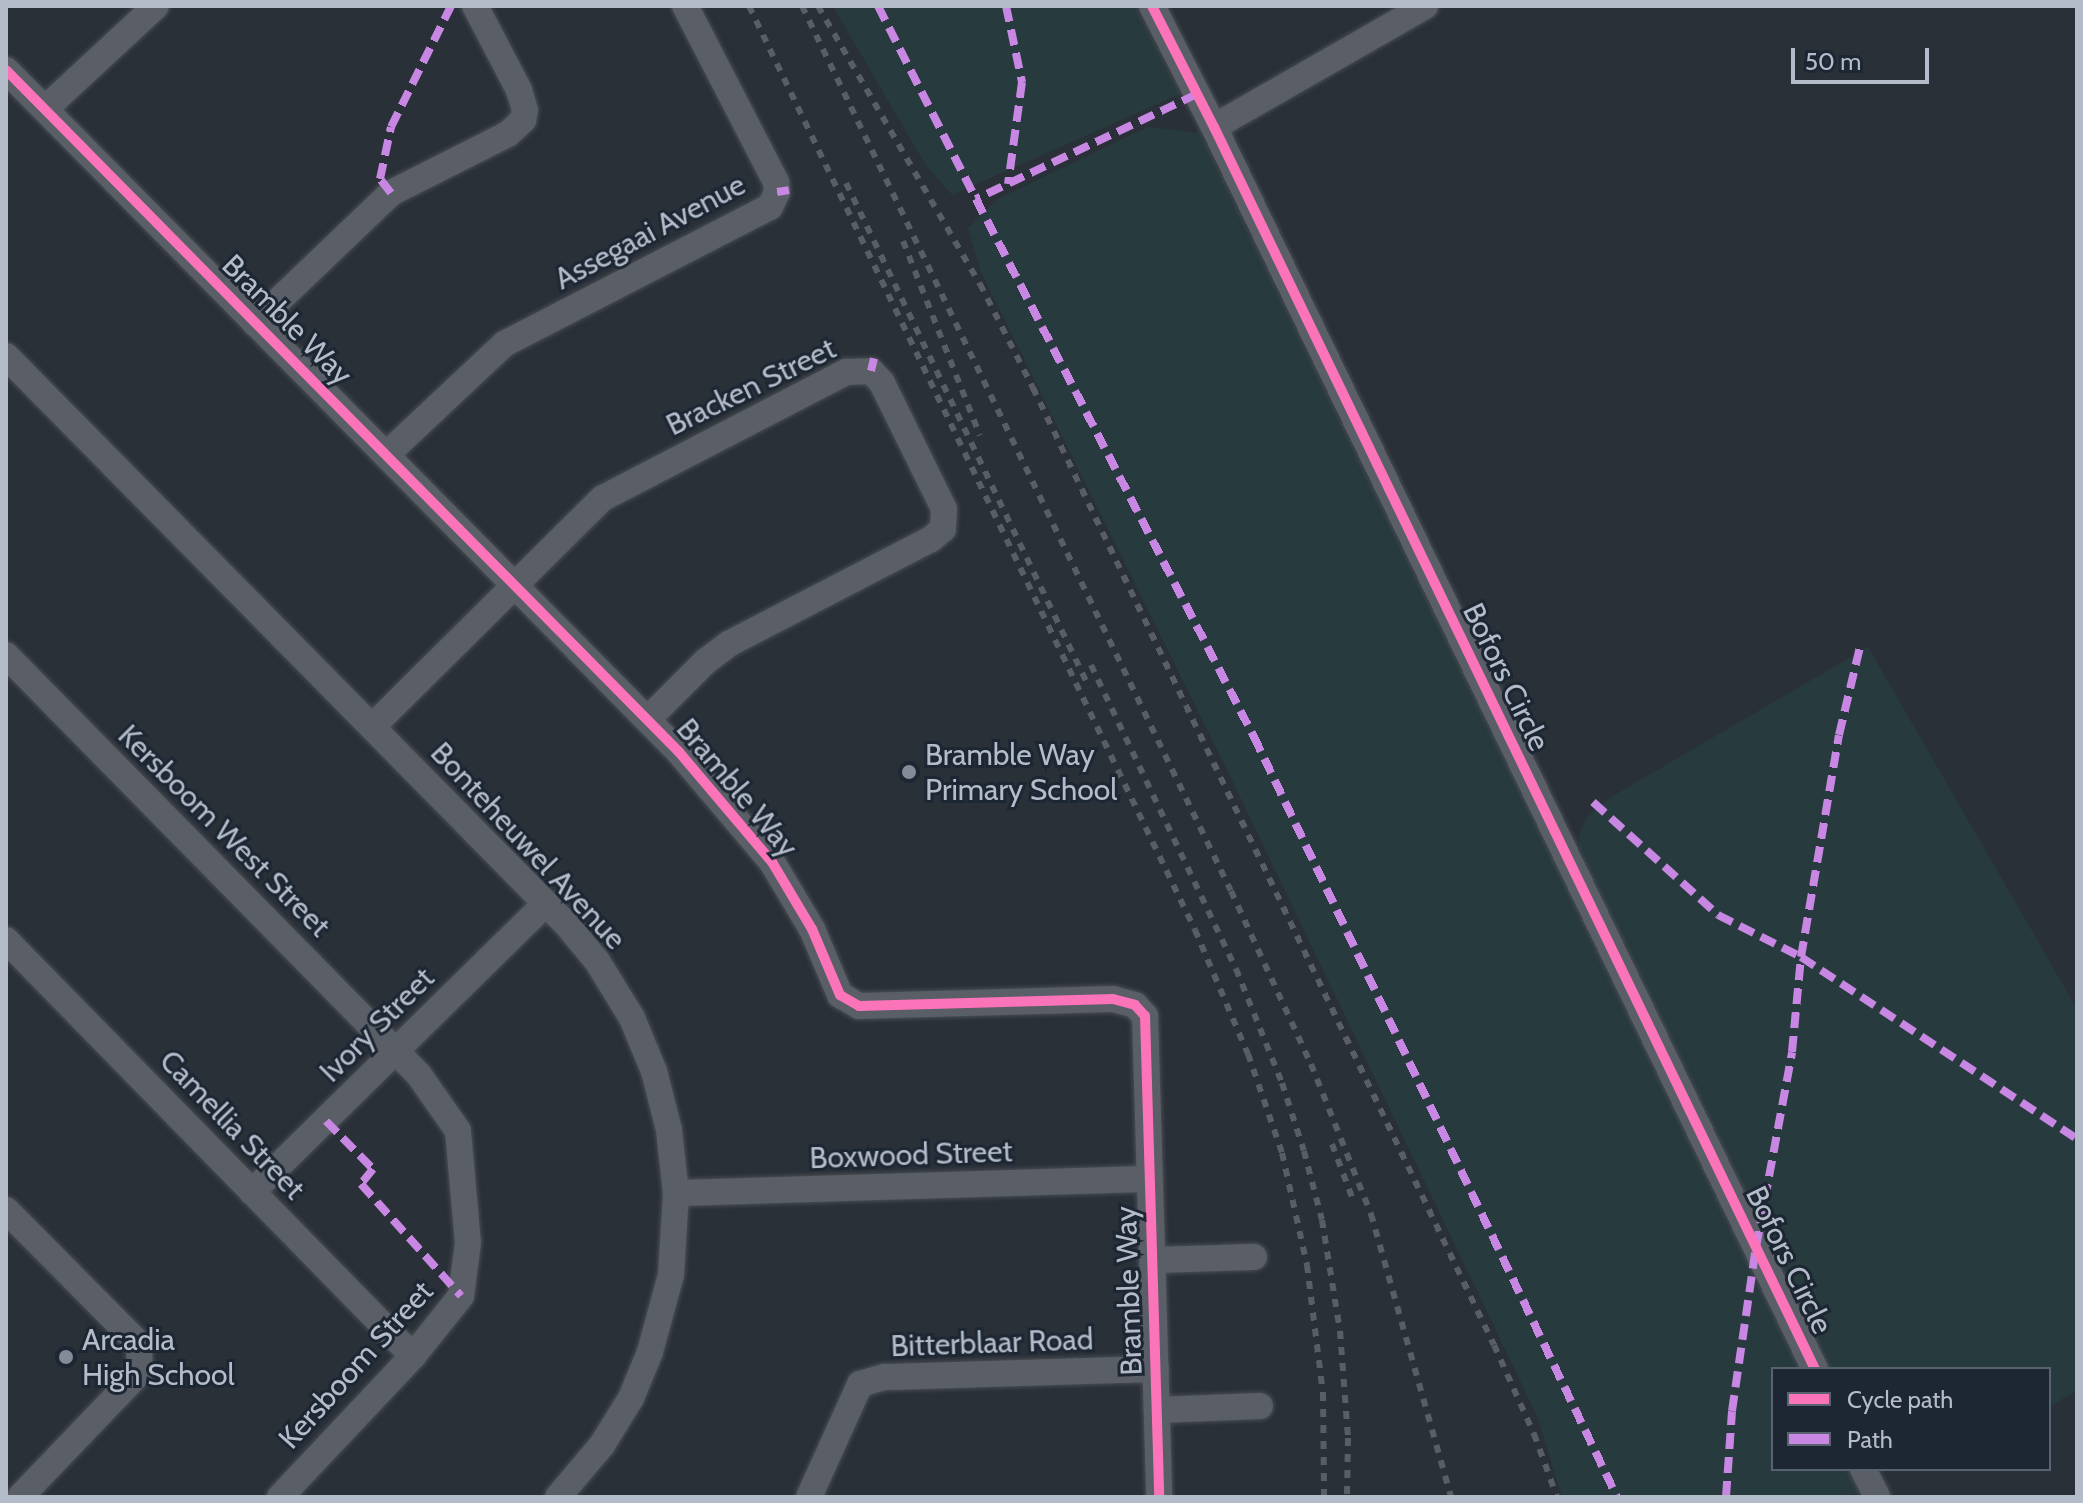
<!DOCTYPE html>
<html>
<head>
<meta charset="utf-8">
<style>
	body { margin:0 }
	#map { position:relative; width:2083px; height:1503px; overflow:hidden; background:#2a3038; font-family:Cabin,sans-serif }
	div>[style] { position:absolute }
	.green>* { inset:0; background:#273a3e }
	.roads { filter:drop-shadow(0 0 2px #484c53) drop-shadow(0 0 2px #484c53) }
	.minor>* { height:26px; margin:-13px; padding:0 13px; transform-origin:13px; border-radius:13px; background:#5a5e66 }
	.rail>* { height:6px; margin-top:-3px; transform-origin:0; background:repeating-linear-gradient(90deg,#595d64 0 8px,transparent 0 16px) }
	.quiet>* { height:8px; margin-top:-4px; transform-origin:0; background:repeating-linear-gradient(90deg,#c787e3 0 16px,transparent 0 24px) }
	.cycleway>* { height:10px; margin:-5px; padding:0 5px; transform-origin:5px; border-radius:5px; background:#fb73b8 }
	.dots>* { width:22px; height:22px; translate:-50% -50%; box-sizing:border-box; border:4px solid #1d2633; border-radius:50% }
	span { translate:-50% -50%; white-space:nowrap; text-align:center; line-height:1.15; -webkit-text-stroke:6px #1d2633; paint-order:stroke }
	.street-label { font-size:30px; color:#b4bcc9 }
	.poi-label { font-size:30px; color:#b4bcc9 }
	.left { translate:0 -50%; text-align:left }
	.frame { position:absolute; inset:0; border:8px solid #b4bcc9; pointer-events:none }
	.legend { position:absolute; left:1771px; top:1367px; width:280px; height:104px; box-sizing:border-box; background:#1d2633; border:2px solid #59626f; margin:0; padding:10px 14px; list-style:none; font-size:24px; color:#b4bcc9 }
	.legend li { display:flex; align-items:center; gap:16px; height:40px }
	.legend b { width:40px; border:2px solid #59626f }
	.scale { position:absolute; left:1791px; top:48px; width:138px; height:36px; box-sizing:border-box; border:4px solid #b4bcc9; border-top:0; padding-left:10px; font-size:24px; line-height:28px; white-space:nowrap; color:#b4bcc9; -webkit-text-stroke:6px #1d2633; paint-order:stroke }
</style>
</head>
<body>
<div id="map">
	<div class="green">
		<div style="clip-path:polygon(833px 6px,1135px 6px,1180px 94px,952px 195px,925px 164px)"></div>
		<div style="clip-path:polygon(1148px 127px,1200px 133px,1802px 1369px,1773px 1369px,1773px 1469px,1851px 1469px,1865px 1497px,1562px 1497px,1537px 1416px,1232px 780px,981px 272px,968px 228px,999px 198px)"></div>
		<div style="clip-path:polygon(1868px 647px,2077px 1009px,2077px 1390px,2049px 1407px,2049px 1369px,1828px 1369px,1587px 874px,1580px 847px,1579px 837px,1586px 818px,1611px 797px)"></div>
	</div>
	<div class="roads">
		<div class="minor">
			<div style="left:1152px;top:6px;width:136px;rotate:62.9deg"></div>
			<div style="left:1214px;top:127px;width:1380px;rotate:64.18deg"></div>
			<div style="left:6px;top:70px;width:958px;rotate:45.38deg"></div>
			<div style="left:679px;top:752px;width:144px;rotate:49.8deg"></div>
			<div style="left:772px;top:862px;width:78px;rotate:59.2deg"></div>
			<div style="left:812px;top:929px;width:72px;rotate:67deg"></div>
			<div style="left:840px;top:995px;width:22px;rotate:30deg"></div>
			<div style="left:859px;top:1006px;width:254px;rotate:-1.6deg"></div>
			<div style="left:1113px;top:999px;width:23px;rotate:15deg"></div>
			<div style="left:1135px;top:1005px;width:15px;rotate:48deg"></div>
			<div style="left:1145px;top:1016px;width:481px;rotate:88.3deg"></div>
			<div style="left:45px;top:109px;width:151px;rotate:-42.9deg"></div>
			<div style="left:1214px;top:127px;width:243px;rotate:-29.8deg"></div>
			<div style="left:255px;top:323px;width:188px;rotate:-43.7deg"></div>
			<div style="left:391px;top:193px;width:131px;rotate:-26.8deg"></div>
			<div style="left:508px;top:134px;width:21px;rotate:-43deg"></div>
			<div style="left:523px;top:120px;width:10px;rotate:-79deg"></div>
			<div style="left:525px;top:110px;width:21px;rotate:-107deg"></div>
			<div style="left:519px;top:90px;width:95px;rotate:-117.6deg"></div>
			<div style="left:6px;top:356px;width:800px;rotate:45.4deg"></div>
			<div style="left:568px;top:926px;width:45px;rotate:50.4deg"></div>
			<div style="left:597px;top:961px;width:67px;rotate:58.4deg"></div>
			<div style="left:632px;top:1018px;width:57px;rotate:67.5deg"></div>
			<div style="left:654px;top:1071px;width:61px;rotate:75.7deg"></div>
			<div style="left:669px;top:1130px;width:63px;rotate:83.7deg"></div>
			<div style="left:676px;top:1193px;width:82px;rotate:93.5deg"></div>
			<div style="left:671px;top:1275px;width:80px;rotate:105.3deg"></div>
			<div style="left:650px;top:1352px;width:50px;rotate:112.4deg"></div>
			<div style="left:631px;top:1398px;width:55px;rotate:121.7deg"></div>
			<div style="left:602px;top:1445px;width:68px;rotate:130.2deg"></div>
			<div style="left:386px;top:455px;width:162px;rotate:-43.2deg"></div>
			<div style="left:504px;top:344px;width:299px;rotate:-27.3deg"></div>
			<div style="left:770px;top:207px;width:17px;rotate:-65deg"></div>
			<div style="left:777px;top:192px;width:10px;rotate:-96deg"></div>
			<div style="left:776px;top:182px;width:198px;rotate:-117.3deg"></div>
			<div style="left:6px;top:655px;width:589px;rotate:45.48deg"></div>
			<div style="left:419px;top:1075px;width:68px;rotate:55.1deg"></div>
			<div style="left:458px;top:1131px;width:112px;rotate:84.9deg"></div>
			<div style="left:468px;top:1243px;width:53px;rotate:97.5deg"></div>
			<div style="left:461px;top:1296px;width:77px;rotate:128.7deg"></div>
			<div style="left:413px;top:1356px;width:194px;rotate:133.3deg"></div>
			<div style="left:372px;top:727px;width:325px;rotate:-44.8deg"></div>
			<div style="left:603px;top:498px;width:274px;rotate:-27.4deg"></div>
			<div style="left:846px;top:372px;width:25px;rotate:-2deg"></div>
			<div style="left:871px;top:371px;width:16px;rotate:47deg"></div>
			<div style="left:882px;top:383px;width:140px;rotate:63.8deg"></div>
			<div style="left:944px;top:509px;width:20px;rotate:93deg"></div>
			<div style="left:943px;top:529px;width:16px;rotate:140deg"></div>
			<div style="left:931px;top:539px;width:226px;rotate:152.6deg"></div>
			<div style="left:730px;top:643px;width:30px;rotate:143deg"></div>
			<div style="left:706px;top:661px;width:83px;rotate:135deg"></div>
			<div style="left:6px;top:940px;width:582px;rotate:45.63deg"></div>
			<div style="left:252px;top:1192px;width:412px;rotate:-44.5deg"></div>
			<div style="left:676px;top:1193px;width:472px;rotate:-1.7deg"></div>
			<div style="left:6px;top:1210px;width:189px;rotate:45.2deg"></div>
			<div style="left:139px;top:1344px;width:28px;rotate:88deg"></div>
			<div style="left:140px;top:1372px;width:173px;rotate:133.8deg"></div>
			<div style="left:1153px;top:1260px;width:101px;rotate:-1.7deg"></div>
			<div style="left:1157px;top:1410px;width:103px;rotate:-2.2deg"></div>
			<div style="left:1863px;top:1469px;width:31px;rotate:63deg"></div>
			<div style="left:809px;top:1497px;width:124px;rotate:-65.7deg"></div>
			<div style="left:860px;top:1384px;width:26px;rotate:-16deg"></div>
			<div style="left:885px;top:1377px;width:271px;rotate:-1.7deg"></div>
		</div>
	</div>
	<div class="rail">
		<div style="left:749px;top:6px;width:1026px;rotate:64.23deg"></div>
		<div style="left:1195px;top:930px;width:135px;rotate:66.9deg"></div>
		<div style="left:1248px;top:1054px;width:105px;rotate:71deg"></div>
		<div style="left:1282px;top:1153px;width:115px;rotate:77.4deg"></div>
		<div style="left:1307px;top:1265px;width:129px;rotate:82.9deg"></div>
		<div style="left:1323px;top:1393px;width:104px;rotate:89.4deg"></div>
		<div style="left:802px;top:6px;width:983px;rotate:64.14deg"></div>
		<div style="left:1231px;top:891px;width:191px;rotate:65.2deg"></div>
		<div style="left:1311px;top:1064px;width:162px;rotate:68.2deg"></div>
		<div style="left:1371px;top:1214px;width:294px;rotate:74.2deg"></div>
		<div style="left:818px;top:6px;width:322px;rotate:59.8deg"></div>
		<div style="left:980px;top:284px;width:117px;rotate:63deg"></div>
		<div style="left:1033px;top:388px;width:1062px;rotate:64.28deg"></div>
		<div style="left:1494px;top:1345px;width:98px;rotate:65.8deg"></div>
		<div style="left:1534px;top:1434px;width:67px;rotate:69.9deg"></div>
		<div style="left:846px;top:183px;width:560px;rotate:64.26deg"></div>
		<div style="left:903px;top:241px;width:209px;rotate:68.4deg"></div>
		<div style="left:1091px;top:665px;width:337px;rotate:64.5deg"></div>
		<div style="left:1236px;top:969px;width:123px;rotate:68deg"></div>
		<div style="left:1282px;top:1083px;width:71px;rotate:72.1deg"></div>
		<div style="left:1304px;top:1151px;width:71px;rotate:75.4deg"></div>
		<div style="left:1322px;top:1220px;width:112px;rotate:80.8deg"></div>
		<div style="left:1340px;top:1331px;width:107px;rotate:85.7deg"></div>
		<div style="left:1348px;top:1438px;width:59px;rotate:91deg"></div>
		<div style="left:1332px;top:1144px;width:60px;rotate:69.4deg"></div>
	</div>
	<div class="quiet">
		<div style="left:878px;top:6px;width:216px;rotate:63.1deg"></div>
		<div style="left:1006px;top:6px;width:78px;rotate:78.1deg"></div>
		<div style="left:1022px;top:82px;width:103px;rotate:97.8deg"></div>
		<div style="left:1197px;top:94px;width:245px;rotate:154.6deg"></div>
		<div style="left:976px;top:199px;width:606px;rotate:62.67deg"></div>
		<div style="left:1254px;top:737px;width:842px;rotate:64.47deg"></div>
		<div style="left:777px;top:192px;width:12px;rotate:-9deg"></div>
		<div style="left:391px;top:193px;width:18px;rotate:-128deg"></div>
		<div style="left:380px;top:179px;width:53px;rotate:-78.1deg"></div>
		<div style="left:391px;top:127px;width:135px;rotate:-63.6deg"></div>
		<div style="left:871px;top:371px;width:13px;rotate:-77deg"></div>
		<div style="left:1593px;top:802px;width:169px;rotate:42.1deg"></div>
		<div style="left:1718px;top:915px;width:93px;rotate:26.8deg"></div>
		<div style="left:1801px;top:957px;width:331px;rotate:33.4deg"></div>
		<div style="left:326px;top:1121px;width:67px;rotate:45.6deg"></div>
		<div style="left:373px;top:1169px;width:19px;rotate:129deg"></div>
		<div style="left:361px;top:1184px;width:150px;rotate:48.2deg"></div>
		<div style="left:1726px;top:1497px;width:86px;rotate:-86deg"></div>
		<div style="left:1732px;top:1411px;width:166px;rotate:-81.7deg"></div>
		<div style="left:1756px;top:1247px;width:198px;rotate:-79.5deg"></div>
		<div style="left:1792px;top:1052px;width:95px;rotate:-84.6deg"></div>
		<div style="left:1801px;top:957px;width:225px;rotate:-80.3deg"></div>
		<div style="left:1839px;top:735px;width:90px;rotate:-76.6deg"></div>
	</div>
	<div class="cycleway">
		<div style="left:1152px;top:6px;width:136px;rotate:62.9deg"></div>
		<div style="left:1214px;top:127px;width:1380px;rotate:64.18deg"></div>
		<div style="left:6px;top:70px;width:958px;rotate:45.38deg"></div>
		<div style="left:679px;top:752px;width:144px;rotate:49.8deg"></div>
		<div style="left:772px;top:862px;width:78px;rotate:59.2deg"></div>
		<div style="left:812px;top:929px;width:72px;rotate:67deg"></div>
		<div style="left:840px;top:995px;width:22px;rotate:30deg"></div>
		<div style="left:859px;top:1006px;width:254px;rotate:-1.6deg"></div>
		<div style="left:1113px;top:999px;width:23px;rotate:15deg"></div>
		<div style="left:1135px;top:1005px;width:15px;rotate:48deg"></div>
		<div style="left:1145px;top:1016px;width:481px;rotate:88.3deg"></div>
	</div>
	<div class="dots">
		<div style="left:909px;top:772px;background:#848b96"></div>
		<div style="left:66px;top:1357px;background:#848b96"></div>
	</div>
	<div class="street-label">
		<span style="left:650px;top:232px;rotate:-28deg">Assegaai Avenue</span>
		<span style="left:287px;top:320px;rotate:45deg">Bramble Way</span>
		<span style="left:751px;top:387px;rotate:-26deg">Bracken Street</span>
		<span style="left:1506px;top:677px;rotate:64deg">Bofors Circle</span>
		<span style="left:737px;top:788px;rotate:50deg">Bramble Way</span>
		<span style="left:224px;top:831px;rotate:45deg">Kersboom West Street</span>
		<span style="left:528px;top:846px;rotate:47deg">Bonteheuwel Avenue</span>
		<span style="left:377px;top:1025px;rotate:-45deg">Ivory Street</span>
		<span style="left:232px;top:1125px;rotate:46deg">Camellia Street</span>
		<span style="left:911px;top:1155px;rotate:-2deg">Boxwood Street</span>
		<span style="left:1789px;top:1260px;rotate:64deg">Bofors Circle</span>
		<span style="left:1129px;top:1291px;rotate:-92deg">Bramble Way</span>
		<span style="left:992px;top:1343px;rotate:-2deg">Bitterblaar Road</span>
		<span style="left:356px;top:1365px;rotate:-48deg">Kersboom Street</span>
	</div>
	<div class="poi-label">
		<span class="left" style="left:925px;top:772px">Bramble Way<br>Primary School</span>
		<span class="left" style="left:82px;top:1357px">Arcadia<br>High School</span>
	</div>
	<div class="frame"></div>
	<ul class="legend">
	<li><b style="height:10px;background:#fb73b8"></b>Cycle path</li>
	<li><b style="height:10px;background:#c787e3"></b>Path</li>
	</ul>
	<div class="scale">50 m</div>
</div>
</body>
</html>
